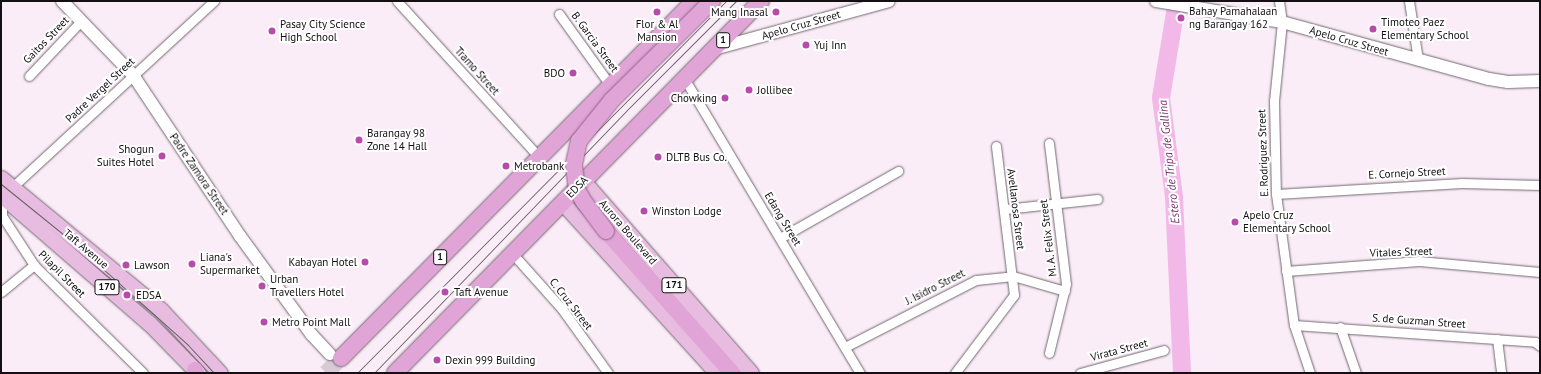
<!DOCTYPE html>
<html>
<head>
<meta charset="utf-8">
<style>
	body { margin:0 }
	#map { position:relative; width:1541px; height:374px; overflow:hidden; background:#faedf7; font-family:"PT Sans",sans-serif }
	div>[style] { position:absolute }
	.river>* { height:18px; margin:-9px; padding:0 9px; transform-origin:9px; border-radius:9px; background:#f2b9e8 }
	.trunk-tunnel>* { height:16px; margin-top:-8px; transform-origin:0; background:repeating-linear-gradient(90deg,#d7ccd5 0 16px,transparent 0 24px) }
	.roads { filter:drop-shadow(0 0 1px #726770) drop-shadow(0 0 1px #726770) }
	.minor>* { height:9px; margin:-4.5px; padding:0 4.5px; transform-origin:4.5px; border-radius:4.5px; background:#fff }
	.tertiary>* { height:12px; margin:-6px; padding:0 6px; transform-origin:6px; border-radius:6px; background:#fff }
	.primary>* { height:15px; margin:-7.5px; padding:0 7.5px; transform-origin:7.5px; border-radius:7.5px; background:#e8bbe0 }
	.trunk>* { height:16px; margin:-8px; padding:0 8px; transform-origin:8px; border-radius:8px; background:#e0a4d6 }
	.tram>* { height:1px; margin:-0.5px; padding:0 0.5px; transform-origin:0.5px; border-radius:0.5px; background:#665e64 }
	.bridges { filter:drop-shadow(0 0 1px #93618a) drop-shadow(0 0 1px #93618a) }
	.trunk-bridge>* { height:16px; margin:-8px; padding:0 8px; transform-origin:8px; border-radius:8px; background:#e0a4d6 }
	.dots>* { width:11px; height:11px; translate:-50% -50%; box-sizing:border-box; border:2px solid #fff; border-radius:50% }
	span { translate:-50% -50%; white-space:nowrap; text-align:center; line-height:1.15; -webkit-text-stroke:4px #fff; paint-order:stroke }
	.shield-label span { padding:1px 3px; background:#fff; border:1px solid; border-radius:3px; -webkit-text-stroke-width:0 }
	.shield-label { font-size:10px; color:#130f12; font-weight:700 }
	.poi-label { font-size:11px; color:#130f12 }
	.right { translate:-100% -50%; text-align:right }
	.left { translate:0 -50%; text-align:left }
	.street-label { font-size:11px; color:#130f12 }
	.water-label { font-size:12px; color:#7a3871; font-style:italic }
	.frame { position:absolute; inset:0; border:2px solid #130f12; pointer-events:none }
</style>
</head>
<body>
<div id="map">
	<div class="river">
		<div style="left:1177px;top:1px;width:98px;rotate:99.4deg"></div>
		<div style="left:1161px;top:98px;width:100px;rotate:82.5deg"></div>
		<div style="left:1174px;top:197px;width:176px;rotate:87.4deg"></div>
	</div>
	<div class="trunk-tunnel">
		<div style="left:326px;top:373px;width:21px;rotate:-45deg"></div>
	</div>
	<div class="roads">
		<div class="minor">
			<div style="left:397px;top:1px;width:211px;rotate:47.7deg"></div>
			<div style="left:1279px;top:1px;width:21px;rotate:82deg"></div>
			<div style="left:1282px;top:22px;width:79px;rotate:95.8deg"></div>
			<div style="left:1274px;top:101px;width:93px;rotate:88.8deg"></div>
			<div style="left:1276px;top:194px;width:132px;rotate:82.2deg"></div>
			<div style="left:1294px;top:325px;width:51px;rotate:71.6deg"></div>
			<div style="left:1409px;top:1px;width:60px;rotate:81.3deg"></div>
			<div style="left:559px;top:14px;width:87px;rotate:54.3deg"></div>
			<div style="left:29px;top:76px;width:76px;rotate:-46.6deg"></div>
			<div style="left:684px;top:78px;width:344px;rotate:59.2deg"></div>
			<div style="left:1276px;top:194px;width:186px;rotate:-3.4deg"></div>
			<div style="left:1462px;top:183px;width:78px;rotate:1.5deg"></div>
			<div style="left:1005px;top:209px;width:93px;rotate:-6.2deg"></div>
			<div style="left:780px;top:238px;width:136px;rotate:-29.6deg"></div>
			<div style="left:512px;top:253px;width:75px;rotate:48.2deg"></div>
			<div style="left:562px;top:309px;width:79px;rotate:54.3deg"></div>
			<div style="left:1286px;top:271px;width:133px;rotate:-4.3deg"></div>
			<div style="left:1419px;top:261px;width:121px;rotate:5.2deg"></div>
			<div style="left:1px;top:292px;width:43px;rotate:-39.3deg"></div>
			<div style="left:1294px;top:325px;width:242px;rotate:4deg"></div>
			<div style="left:1535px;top:342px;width:6px;rotate:39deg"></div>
			<div style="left:1340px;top:327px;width:49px;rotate:70.8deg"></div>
			<div style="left:1497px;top:339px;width:34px;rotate:83deg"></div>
			<div style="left:845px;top:347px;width:147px;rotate:-27.1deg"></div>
			<div style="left:976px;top:280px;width:37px;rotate:-6deg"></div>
			<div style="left:1013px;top:276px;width:54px;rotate:16.1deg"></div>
			<div style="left:1049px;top:353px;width:71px;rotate:-76.2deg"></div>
			<div style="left:1066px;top:284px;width:142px;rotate:-96.9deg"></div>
			<div style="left:143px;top:373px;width:153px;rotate:-135.3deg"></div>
			<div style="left:34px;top:265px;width:59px;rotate:-123.1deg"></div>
			<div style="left:2px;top:216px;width:13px;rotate:-90deg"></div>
			<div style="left:2px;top:203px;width:12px;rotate:-66deg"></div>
			<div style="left:7px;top:192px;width:282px;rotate:-42.7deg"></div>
			<div style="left:955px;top:373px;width:98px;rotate:-52.9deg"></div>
			<div style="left:1014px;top:295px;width:150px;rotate:-96.9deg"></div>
			<div style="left:1080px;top:373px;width:87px;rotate:-15.3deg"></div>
		</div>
		<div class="tertiary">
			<div style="left:62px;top:1px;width:103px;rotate:46.2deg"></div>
			<div style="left:133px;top:75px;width:193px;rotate:56.4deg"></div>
			<div style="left:240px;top:236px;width:122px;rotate:54deg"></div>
			<div style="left:312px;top:335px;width:26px;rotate:47deg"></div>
			<div style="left:1156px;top:1px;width:128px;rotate:9.5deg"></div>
			<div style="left:1282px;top:22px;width:215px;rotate:15.4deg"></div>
			<div style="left:1489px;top:79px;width:19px;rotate:9deg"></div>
			<div style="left:1508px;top:82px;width:32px;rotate:-2deg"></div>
			<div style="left:714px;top:49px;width:181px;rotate:-15.3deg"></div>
		</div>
		<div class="primary">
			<div style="left:1px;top:178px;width:207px;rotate:39.5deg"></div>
			<div style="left:161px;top:310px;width:86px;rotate:46.9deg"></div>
			<div style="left:583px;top:181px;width:255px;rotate:48.8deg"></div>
			<div style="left:1px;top:195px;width:196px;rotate:40.9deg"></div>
			<div style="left:149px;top:323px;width:70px;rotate:45.6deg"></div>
			<div style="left:562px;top:202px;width:231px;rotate:47.8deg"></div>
		</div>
		<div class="trunk">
			<div style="left:606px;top:231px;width:190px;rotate:48.4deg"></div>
			<div style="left:341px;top:358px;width:502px;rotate:-45.32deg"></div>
			<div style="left:195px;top:370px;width:3px;rotate:72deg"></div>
			<div style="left:395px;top:373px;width:522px;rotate:-45.47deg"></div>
		</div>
	</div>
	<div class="tram">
		<div style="left:1px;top:184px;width:94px;rotate:38.9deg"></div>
		<div style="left:74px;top:243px;width:153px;rotate:41.8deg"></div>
		<div style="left:188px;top:345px;width:38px;rotate:47deg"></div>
		<div style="left:357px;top:373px;width:524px;rotate:-45.23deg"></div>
		<div style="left:374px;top:373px;width:365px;rotate:-46.1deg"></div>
		<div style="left:627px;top:110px;width:154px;rotate:-45deg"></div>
	</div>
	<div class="bridges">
		<div class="trunk-bridge">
			<div style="left:606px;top:231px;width:36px;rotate:-127deg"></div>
			<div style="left:584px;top:202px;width:14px;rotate:-120deg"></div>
			<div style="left:577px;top:190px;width:26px;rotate:-97deg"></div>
			<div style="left:574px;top:164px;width:24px;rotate:-78deg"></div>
			<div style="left:579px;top:141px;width:53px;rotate:-51.2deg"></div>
			<div style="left:612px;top:100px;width:141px;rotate:-44.7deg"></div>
		</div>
	</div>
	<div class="dots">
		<div style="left:657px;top:12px;background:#b84baa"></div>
		<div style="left:776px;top:12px;background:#b84baa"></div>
		<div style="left:1181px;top:18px;background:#b84baa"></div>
		<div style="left:1373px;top:29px;background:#b84baa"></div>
		<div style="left:272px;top:31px;background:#b84baa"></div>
		<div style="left:806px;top:45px;background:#b84baa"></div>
		<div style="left:573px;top:73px;background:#b84baa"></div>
		<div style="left:749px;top:90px;background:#b84baa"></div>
		<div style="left:725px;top:98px;background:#b84baa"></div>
		<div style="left:359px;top:140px;background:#b84baa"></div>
		<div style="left:162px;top:156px;background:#b84baa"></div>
		<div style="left:658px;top:157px;background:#b84baa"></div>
		<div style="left:506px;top:166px;background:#b84baa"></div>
		<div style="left:644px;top:211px;background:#b84baa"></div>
		<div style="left:1235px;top:222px;background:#b84baa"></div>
		<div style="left:365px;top:262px;background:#b84baa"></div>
		<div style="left:192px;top:264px;background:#b84baa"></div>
		<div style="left:126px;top:265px;background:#b84baa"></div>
		<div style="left:262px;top:286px;background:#b84baa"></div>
		<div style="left:445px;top:292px;background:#b84baa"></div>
		<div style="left:127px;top:295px;background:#b84baa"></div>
		<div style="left:264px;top:322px;background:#b84baa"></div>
		<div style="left:437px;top:360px;background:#b84baa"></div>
	</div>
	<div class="shield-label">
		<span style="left:723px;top:40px">1</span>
		<span style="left:440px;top:257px">1</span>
		<span style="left:674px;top:285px">171</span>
		<span style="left:107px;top:287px">170</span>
	</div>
	<div class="poi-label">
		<span class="right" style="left:768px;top:12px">Mang Inasal</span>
		<span class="left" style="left:1189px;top:18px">Bahay Pamahalaan<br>ng Barangay 162</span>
		<span class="left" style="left:1381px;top:29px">Timoteo Paez<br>Elementary School</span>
		<span class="left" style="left:280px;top:31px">Pasay City Science<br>High School</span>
		<span style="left:657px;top:31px">Flor &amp; Al<br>Mansion</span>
		<span class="left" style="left:814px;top:45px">Yuj Inn</span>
		<span class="right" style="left:565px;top:73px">BDO</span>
		<span class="left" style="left:757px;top:90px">Jollibee</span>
		<span class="right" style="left:717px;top:98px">Chowking</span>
		<span class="left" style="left:367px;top:140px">Barangay 98<br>Zone 14 Hall</span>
		<span class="right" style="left:154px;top:156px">Shogun<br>Suites Hotel</span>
		<span class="left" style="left:666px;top:157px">DLTB Bus Co.</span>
		<span class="left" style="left:514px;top:166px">Metrobank</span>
		<span class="left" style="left:652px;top:211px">Winston Lodge</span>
		<span class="left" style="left:1243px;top:222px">Apelo Cruz<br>Elementary School</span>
		<span class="left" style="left:200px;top:264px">Liana's<br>Supermarket</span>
		<span class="right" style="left:357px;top:262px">Kabayan Hotel</span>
		<span class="left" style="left:134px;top:265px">Lawson</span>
		<span class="left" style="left:270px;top:286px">Urban<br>Travellers Hotel</span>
		<span class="left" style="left:454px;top:292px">Taft Avenue</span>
		<span class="left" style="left:136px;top:295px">EDSA</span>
		<span class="left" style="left:272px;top:322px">Metro Point Mall</span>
		<span class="left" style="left:445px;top:360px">Dexin 999 Building</span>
	</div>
	<div class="street-label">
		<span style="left:801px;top:25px;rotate:-16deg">Apelo Cruz Street</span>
		<span style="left:46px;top:40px;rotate:-46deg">Gaitos Street</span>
		<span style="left:1349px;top:41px;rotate:16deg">Apelo Cruz Street</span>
		<span style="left:595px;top:42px;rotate:54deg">B. Garcia Street</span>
		<span style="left:477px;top:71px;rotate:48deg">Tramo Street</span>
		<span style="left:100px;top:90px;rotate:-43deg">Padre Vergel Street</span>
		<span style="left:1263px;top:153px;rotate:-92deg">E. Rodriguez Street</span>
		<span style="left:1407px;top:173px;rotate:-3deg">E. Cornejo Street</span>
		<span style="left:199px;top:174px;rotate:56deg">Padre Zamora Street</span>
		<span style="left:577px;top:187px;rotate:-45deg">EDSA</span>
		<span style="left:1016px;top:209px;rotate:83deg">Avellanosa Street</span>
		<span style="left:783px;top:219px;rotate:59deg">Edang Street</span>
		<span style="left:628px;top:232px;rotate:49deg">Aurora Boulevard</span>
		<span style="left:1048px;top:238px;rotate:-97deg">M. A. Felix Street</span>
		<span style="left:86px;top:249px;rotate:40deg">Taft Avenue</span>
		<span style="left:1401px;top:252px;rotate:-2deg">Vitales Street</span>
		<span style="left:62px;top:274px;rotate:45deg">Pilapil Street</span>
		<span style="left:935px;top:287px;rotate:-27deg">J. Isidro Street</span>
		<span style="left:571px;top:304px;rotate:52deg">C. Cruz Street</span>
		<span style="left:1419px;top:321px;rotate:4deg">S. de Guzman Street</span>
		<span style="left:1119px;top:350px;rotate:-15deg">Virata Street</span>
	</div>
	<div class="water-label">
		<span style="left:1169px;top:162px;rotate:-96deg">Estero de Tripa de Gallina</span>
	</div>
	<div class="frame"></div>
</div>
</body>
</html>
